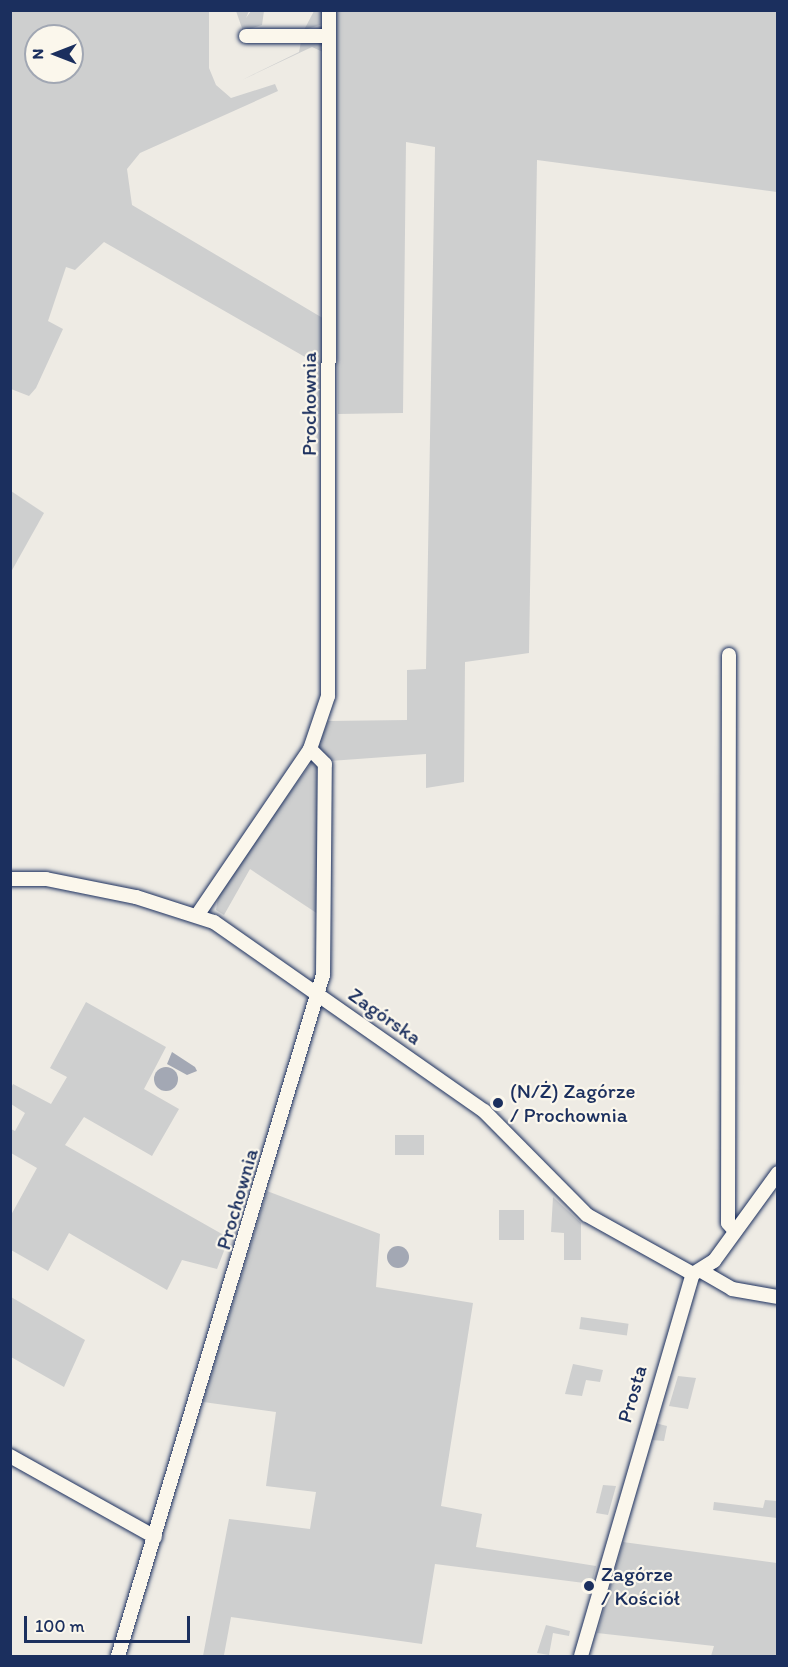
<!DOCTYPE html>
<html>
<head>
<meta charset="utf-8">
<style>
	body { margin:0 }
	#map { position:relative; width:788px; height:1667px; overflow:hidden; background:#eeebe4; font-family:Itim,sans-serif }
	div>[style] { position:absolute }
	.green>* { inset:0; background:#cecfcf; transform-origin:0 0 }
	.water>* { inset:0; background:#a3a8b4 }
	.round { border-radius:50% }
	.roads { filter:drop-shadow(0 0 2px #1b2f5e) drop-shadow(0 0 2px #1b2f5e) }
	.minor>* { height:14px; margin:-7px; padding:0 7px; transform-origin:7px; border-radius:7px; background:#fbf7ec }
	.dots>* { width:16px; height:16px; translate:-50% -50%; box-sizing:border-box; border:3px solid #fbf7ec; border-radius:50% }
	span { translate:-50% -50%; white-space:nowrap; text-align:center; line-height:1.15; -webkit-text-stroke:4.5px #fbf7ec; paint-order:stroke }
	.street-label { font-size:21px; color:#1b2f5e }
	.poi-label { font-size:21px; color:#1b2f5e }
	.left { translate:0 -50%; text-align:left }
	.frame { position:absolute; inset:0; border:12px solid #1b2f5e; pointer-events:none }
	.north { position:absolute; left:24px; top:24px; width:60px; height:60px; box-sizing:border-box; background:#fbf7ec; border:2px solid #a1a7b3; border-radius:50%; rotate:270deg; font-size:16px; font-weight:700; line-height:24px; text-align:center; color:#1b2f5e }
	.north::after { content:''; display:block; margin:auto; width:21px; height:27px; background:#1b2f5e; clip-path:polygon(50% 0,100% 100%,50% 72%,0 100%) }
	.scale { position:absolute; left:24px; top:1616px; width:166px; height:27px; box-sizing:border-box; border:3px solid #1b2f5e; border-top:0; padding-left:8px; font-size:18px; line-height:21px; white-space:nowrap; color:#1b2f5e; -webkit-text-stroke:4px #fbf7ec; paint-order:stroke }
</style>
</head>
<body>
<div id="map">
	<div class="green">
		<div style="clip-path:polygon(evenodd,11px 11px,209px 11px,209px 68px,216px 85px,231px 98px,275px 84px,278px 91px,140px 153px,127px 169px,132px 205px,326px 320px,326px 369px,104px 242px,75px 270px,66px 267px,48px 321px,63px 329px,36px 388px,29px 396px,11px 389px,11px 11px,36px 36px,72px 36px,72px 72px,36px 72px,36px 36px)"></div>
		<div style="clip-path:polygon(236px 11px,249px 11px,246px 18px,251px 11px,264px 11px,262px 25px,243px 31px)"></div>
		<div style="clip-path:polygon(314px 11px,325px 11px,323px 24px,304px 30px)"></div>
		<div style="clip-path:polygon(333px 11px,777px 11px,777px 192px,537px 160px,529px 653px,465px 662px,464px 782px,426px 788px,426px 754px,330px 761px,318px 747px,328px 721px,407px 720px,407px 670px,426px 669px,435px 147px,406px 142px,403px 413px,338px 414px)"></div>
		<div style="clip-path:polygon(301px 42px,319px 42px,323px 52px,312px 47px,242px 80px,299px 52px)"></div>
		<div style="clip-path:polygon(11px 491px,44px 513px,11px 572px)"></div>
		<div style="clip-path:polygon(314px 759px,319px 762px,318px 914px,250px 869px,224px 915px,216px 910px,219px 891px)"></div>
		<div style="clip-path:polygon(86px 1002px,166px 1047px,144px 1089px,179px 1109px,152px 1156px,84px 1117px,65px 1145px,229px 1238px,217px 1269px,182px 1260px,167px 1290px,69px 1233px,48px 1271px,11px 1250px,11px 1215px,37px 1168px,11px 1153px,11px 1129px,15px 1131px,25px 1113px,11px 1104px,11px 1088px,13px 1084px,51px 1104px,67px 1077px,50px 1068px)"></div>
		<div style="left:395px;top:1135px;width:29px;height:20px"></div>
		<div style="clip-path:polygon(267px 1191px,380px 1234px,376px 1287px,473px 1303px,441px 1506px,482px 1514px,476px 1547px,596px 1566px,592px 1584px,435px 1564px,422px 1644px,231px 1617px,224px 1655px,232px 1656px,203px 1656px,229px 1519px,310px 1529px,316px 1492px,266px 1486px,276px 1412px,203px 1402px)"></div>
		<div style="clip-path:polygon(553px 1197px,581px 1223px,581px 1260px,564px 1260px,564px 1233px,551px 1232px)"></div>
		<div style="left:499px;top:1210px;width:25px;height:30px"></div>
		<div style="clip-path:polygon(11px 1297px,85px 1340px,64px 1387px,11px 1357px)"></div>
		<div style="left:581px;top:1317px;width:48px;height:12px;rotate:8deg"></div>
		<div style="clip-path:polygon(573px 1364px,603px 1370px,600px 1382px,586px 1380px,582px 1396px,565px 1394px)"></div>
		<div style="clip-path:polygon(678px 1376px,696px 1378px,688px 1409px,669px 1406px)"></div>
		<div style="clip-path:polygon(655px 1423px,667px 1426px,664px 1441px,652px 1440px)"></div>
		<div style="clip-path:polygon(603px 1485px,616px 1486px,608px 1515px,596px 1513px)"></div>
		<div style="clip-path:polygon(765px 1500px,777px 1501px,777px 1518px,713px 1510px,714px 1502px,763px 1508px)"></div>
		<div style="clip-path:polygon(623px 1542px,777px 1563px,777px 1656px,711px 1656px,714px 1646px,597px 1633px)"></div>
		<div style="clip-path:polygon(546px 1625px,570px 1631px,569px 1636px,553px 1633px,549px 1655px,537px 1653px)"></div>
	</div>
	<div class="water">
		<div style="clip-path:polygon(172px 1052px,195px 1067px,197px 1071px,187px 1075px,167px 1064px)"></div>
		<div class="round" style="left:154px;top:1067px;width:24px;height:24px"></div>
		<div class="round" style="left:387px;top:1246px;width:22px;height:22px"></div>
	</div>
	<div class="roads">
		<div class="minor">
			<div style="left:246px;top:36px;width:83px"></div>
			<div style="left:329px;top:36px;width:26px;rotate:-90deg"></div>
			<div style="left:729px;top:655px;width:568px;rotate:90.1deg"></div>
			<div style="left:728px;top:1223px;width:11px;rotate:49deg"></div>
			<div style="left:10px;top:879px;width:36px"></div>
			<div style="left:46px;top:879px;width:92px;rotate:11.3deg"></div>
			<div style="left:136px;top:897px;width:82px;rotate:17.8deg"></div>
			<div style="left:214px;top:922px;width:330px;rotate:35deg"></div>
			<div style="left:484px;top:1111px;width:146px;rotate:45.3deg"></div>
			<div style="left:587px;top:1215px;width:121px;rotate:29.1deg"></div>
			<div style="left:198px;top:914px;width:199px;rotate:-55.8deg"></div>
			<div style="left:310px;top:749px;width:56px;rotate:-71.2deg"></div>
			<div style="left:328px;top:696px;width:660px;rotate:-89.91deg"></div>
			<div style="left:703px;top:1272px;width:34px;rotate:30deg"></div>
			<div style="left:732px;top:1289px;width:47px;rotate:9.9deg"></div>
			<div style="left:693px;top:1274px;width:25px;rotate:-32deg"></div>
			<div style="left:714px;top:1261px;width:109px;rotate:-54deg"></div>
			<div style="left:10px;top:1456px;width:166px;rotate:29.2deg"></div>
			<div style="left:118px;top:1656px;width:711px;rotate:-73.25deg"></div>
			<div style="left:323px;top:975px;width:211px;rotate:-89.5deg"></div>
			<div style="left:325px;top:764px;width:21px;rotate:-135deg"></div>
			<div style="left:581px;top:1656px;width:398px;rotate:-73.7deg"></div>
		</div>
	</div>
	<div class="dots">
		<div style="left:498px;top:1103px;background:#1b2f5e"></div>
		<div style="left:589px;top:1586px;background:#1b2f5e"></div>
	</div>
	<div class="street-label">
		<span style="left:309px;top:404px;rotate:-90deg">Prochownia</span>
		<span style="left:385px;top:1016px;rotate:35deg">Zagórska</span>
		<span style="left:237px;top:1199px;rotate:-74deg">Prochownia</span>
		<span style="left:632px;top:1394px;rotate:-74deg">Prosta</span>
	</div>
	<div class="poi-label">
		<span class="left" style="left:510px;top:1103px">(N/Ż) Zagórze<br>/ Prochownia</span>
		<span class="left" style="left:601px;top:1586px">Zagórze<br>/ Kościół</span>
	</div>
	<div class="frame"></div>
	<div class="north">N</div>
	<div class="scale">100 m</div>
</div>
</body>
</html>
